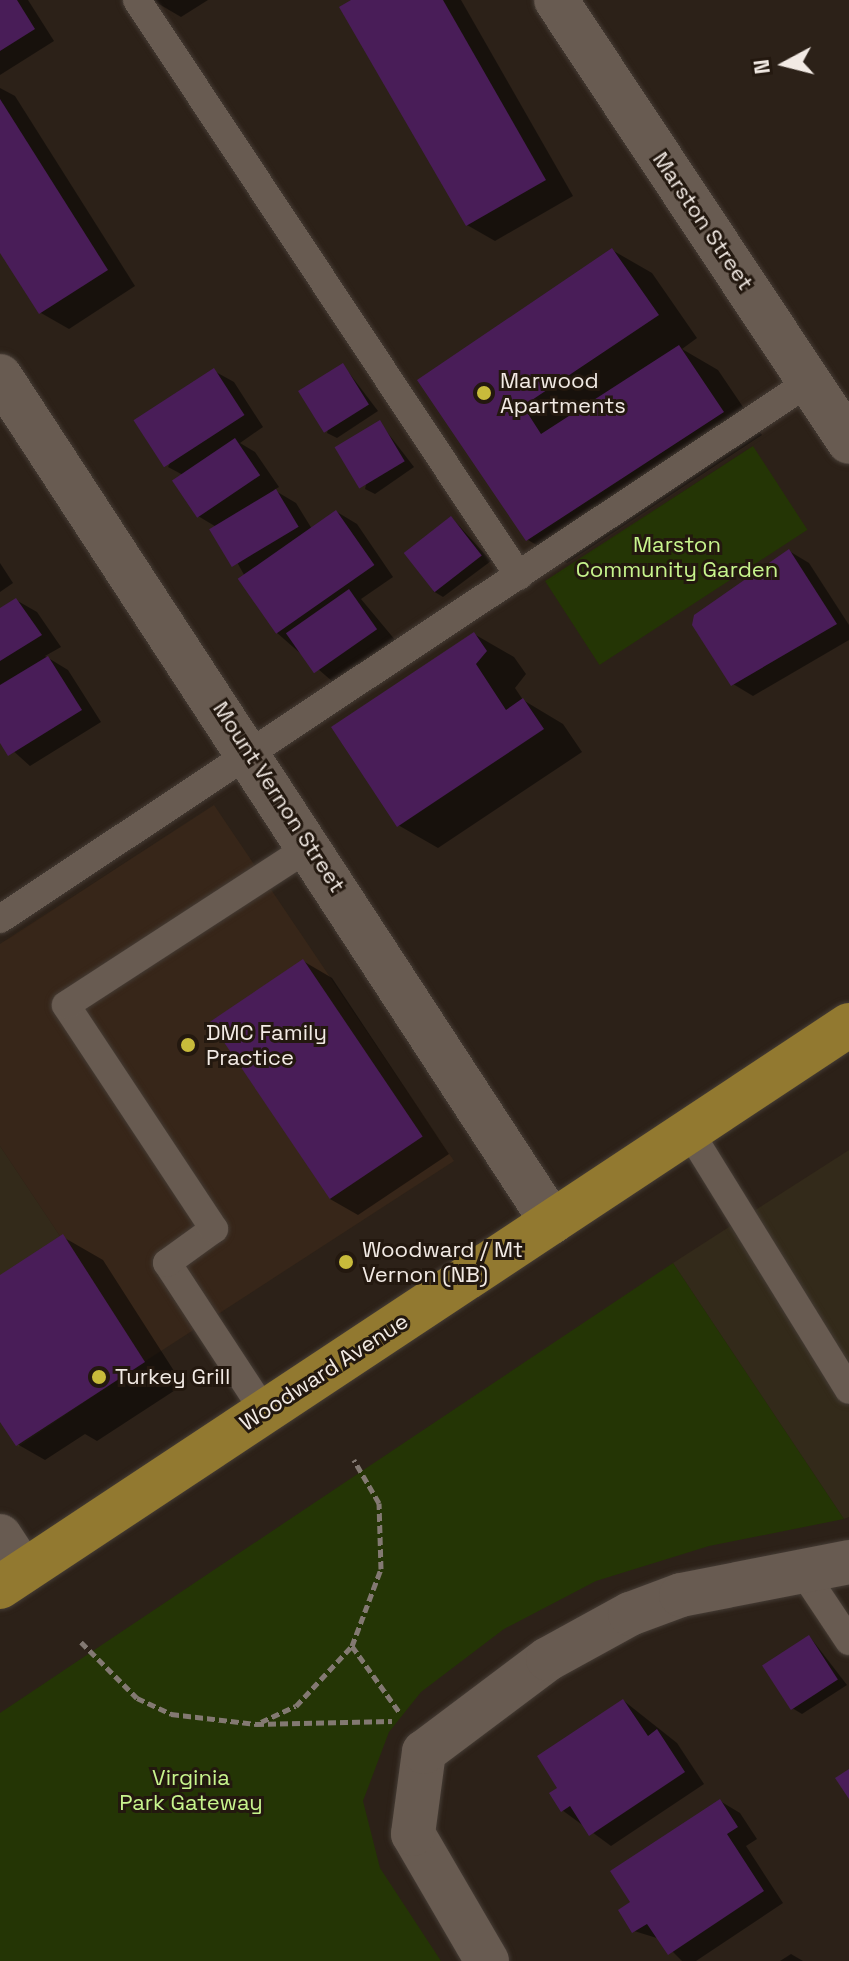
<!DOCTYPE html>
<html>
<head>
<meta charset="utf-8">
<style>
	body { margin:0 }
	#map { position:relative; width:849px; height:1961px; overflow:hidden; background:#2c2118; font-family:"Space Grotesk",sans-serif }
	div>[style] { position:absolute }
	.commercial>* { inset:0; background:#332a1a }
	.built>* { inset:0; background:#372619 }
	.green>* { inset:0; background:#243505; transform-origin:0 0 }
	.shadow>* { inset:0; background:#0007 }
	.building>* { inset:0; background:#491d58; transform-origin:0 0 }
	.path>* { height:5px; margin-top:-2.5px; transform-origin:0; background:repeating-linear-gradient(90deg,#837972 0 8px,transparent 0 12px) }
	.roads { filter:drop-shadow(0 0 2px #453c35) drop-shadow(0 0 2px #453c35) }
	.service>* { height:28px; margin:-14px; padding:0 14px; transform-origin:14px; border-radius:14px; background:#685b51 }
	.minor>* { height:44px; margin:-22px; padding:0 22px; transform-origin:22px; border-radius:22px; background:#685b51 }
	.primary>* { height:44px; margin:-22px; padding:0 22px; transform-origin:22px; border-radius:22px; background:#927930 }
	.dots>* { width:22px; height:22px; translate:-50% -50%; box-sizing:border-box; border:4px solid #23180f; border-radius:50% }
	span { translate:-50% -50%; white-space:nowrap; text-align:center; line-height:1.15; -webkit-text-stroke:6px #23180f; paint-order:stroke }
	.street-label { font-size:22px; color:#f2eae4 }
	.poi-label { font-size:22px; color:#f2eae4 }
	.left { translate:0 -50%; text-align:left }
	.park-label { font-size:22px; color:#c7f48d }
	.north { position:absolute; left:745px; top:24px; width:80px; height:80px; -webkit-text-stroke:6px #23180f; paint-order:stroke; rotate:263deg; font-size:22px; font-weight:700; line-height:32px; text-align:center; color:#f2eae4 }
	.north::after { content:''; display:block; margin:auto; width:28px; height:36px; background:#f2eae4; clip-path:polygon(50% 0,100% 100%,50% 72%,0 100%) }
</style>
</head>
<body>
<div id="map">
	<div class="commercial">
		<div style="clip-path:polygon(0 1146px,144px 1362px,18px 1447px,0 1419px)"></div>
		<div style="clip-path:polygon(849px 1150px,849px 1517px,844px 1519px,673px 1263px)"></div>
	</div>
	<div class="built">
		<div style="clip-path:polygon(214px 805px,454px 1161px,144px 1362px,0 1146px,0 944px)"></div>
	</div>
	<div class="green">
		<div style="left:753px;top:446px;width:100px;height:248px;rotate:57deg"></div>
		<div style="clip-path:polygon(673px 1263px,844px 1519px,709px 1546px,596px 1581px,504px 1629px,421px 1692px,389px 1732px,363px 1801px,380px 1868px,441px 1961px,0 1961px,0 1713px)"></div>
	</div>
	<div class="shadow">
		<div style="clip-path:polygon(0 0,28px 0,54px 41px,0 75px)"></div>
		<div style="clip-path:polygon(152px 0,208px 0,181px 17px)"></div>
		<div style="clip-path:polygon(355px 0,461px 0,573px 196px,495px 241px,467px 225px)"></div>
		<div style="clip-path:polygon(0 88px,15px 96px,135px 286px,69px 329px,41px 313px,0 249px)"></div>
		<div style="clip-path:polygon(612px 250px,652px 273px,697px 338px,682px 349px,718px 370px,762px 435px,567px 563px,528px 540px,420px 380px)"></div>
		<div style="clip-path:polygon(343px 365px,378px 411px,337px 438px,327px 433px)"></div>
		<div style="clip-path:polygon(214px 371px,234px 382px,263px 427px,240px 443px,255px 452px,279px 487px,274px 490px,296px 503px,312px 529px,337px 512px,357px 524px,393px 577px,361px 599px,396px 641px,334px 683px,276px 632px,218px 528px,198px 516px,183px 475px,168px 467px)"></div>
		<div style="clip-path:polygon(380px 423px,414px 467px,375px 494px,365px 489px)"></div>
		<div style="clip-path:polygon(452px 518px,491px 561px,443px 597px,433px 591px)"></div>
		<div style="clip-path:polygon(789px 551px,809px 563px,849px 625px,849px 640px,753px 696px,733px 684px)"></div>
		<div style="clip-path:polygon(0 563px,13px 583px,0 592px)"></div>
		<div style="clip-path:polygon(16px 600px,37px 612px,61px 647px,45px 656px,68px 670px,101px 722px,30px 766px,0 739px,0 610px)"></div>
		<div style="clip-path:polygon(474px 634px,514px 657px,526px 674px,515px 688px,523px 700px,563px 724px,582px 752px,438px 848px,398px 825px)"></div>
		<div style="clip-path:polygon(303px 961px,332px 978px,449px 1154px,358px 1215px,330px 1199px)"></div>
		<div style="clip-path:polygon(63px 1237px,103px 1260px,183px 1385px,97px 1441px,85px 1434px,45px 1460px,17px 1444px,0 1418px,0 1278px)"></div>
		<div style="clip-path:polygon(810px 1637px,847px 1685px,802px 1714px,792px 1708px)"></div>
		<div style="clip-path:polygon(624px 1701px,677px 1743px,704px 1784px,611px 1846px,562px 1810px,560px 1789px)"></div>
		<div style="clip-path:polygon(720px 1801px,740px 1813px,757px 1839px,746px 1846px,783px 1903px,696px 1961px,682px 1961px,660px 1939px,634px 1931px,633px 1903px)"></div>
		<div style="clip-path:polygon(791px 1954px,803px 1961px,780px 1961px)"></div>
	</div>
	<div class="building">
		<div style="clip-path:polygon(0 0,17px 0,35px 29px,0 51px)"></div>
		<div style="clip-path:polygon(351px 0,443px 0,546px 180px,466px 226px,339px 7px)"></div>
		<div style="clip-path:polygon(0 99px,108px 270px,39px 314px,0 253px)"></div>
		<div style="clip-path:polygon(612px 248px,659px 315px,523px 406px,541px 434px,679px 345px,724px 412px,526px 541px,417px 380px)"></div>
		<div style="left:343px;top:363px;width:49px;height:53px;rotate:58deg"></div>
		<div style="left:214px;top:368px;width:56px;height:96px;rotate:57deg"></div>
		<div style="left:380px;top:420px;width:48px;height:53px;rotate:59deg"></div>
		<div style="left:235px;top:438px;width:45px;height:76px;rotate:56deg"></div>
		<div style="left:276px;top:489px;width:44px;height:78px;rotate:59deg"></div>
		<div style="left:336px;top:510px;width:67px;height:120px;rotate:55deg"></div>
		<div style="left:451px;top:516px;width:50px;height:60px;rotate:52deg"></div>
		<div style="clip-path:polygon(789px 549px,837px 624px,731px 686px,692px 625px,694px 615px)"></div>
		<div style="left:349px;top:589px;width:49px;height:77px;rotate:55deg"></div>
		<div style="clip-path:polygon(16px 598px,42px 635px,0 661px,0 608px)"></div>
		<div style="clip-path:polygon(474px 632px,487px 651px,476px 664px,506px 710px,523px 698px,544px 729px,397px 827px,331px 727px)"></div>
		<div style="clip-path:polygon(48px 656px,82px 710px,8px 756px,0 743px,0 685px)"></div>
		<div style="left:303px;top:959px;width:214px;height:112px;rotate:56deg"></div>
		<div style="clip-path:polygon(63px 1234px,145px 1362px,16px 1446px,0 1422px,0 1275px)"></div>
		<div style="left:809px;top:1635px;width:53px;height:56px;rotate:57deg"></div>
		<div style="clip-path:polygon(623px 1699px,648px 1736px,657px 1729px,685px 1772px,589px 1836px,570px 1806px,561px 1812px,549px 1793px,557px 1788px,537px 1756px)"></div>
		<div style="clip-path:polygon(849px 1769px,849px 1799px,835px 1778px)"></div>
		<div style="clip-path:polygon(720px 1799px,738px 1827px,727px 1834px,764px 1891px,668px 1955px,647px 1924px,632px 1933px,618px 1910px,630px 1902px,610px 1871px)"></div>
	</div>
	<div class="path">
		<div style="left:81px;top:1642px;width:79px;rotate:45deg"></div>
		<div style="left:137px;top:1698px;width:38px;rotate:25deg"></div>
		<div style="left:171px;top:1714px;width:86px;rotate:6.7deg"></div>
		<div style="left:256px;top:1724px;width:136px;rotate:-1.3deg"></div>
		<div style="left:352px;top:1646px;width:82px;rotate:54.4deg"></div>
		<div style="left:261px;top:1722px;width:38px;rotate:-25deg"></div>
		<div style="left:296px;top:1706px;width:82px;rotate:-47deg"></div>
		<div style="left:352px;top:1646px;width:82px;rotate:-69.4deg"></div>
		<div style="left:381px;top:1569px;width:66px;rotate:-91.7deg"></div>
		<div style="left:379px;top:1503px;width:50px;rotate:-120.2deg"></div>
	</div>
	<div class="roads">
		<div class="service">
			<div style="left:137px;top:0;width:691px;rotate:56.45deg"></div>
			<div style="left:0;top:919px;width:971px;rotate:-33.58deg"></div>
			<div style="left:689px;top:1131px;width:304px;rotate:58.3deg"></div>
			<div style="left:264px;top:1411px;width:177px;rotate:-123.2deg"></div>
			<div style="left:167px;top:1263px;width:58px;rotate:-35.9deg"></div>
			<div style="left:214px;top:1229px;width:268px;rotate:-123.5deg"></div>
			<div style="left:66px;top:1005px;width:292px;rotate:-33deg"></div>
			<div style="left:803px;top:1572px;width:83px;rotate:56.3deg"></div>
		</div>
		<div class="minor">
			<div style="left:556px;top:0;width:530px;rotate:56.46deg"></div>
			<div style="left:0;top:376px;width:1010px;rotate:56.88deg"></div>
			<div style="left:0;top:1536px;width:42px;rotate:56.7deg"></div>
			<div style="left:487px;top:1961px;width:147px;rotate:-120.2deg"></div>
			<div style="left:413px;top:1834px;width:83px;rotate:-82.4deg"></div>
			<div style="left:424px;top:1752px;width:155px;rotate:-36.9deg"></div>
			<div style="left:548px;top:1659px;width:94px;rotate:-28.8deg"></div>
			<div style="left:630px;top:1614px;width:54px;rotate:-20.4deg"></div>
			<div style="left:681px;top:1595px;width:171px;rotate:-11.1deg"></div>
		</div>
		<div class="primary">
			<div style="left:0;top:1587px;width:1018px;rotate:-33.5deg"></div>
		</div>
	</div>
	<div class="dots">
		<div style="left:484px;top:393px;background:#c8bb3b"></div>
		<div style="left:188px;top:1045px;background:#c8bb3b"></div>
		<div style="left:346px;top:1262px;background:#c8bb3b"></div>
		<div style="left:99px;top:1377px;background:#c8bb3b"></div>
	</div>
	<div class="street-label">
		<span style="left:703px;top:221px;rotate:56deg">Marston Street</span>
		<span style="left:279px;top:797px;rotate:57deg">Mount Vernon Street</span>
		<span style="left:324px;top:1372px;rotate:-33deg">Woodward Avenue</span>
	</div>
	<div class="poi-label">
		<span class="left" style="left:500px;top:393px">Marwood<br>Apartments</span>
		<span class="left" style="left:206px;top:1045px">DMC Family<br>Practice</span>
		<span class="left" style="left:362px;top:1262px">Woodward / Mt<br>Vernon (NB)</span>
		<span class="left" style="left:115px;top:1377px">Turkey Grill</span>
	</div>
	<div class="park-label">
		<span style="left:677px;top:557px">Marston<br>Community Garden</span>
		<span style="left:191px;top:1790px">Virginia<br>Park Gateway</span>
	</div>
	<div class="north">N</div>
</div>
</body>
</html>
